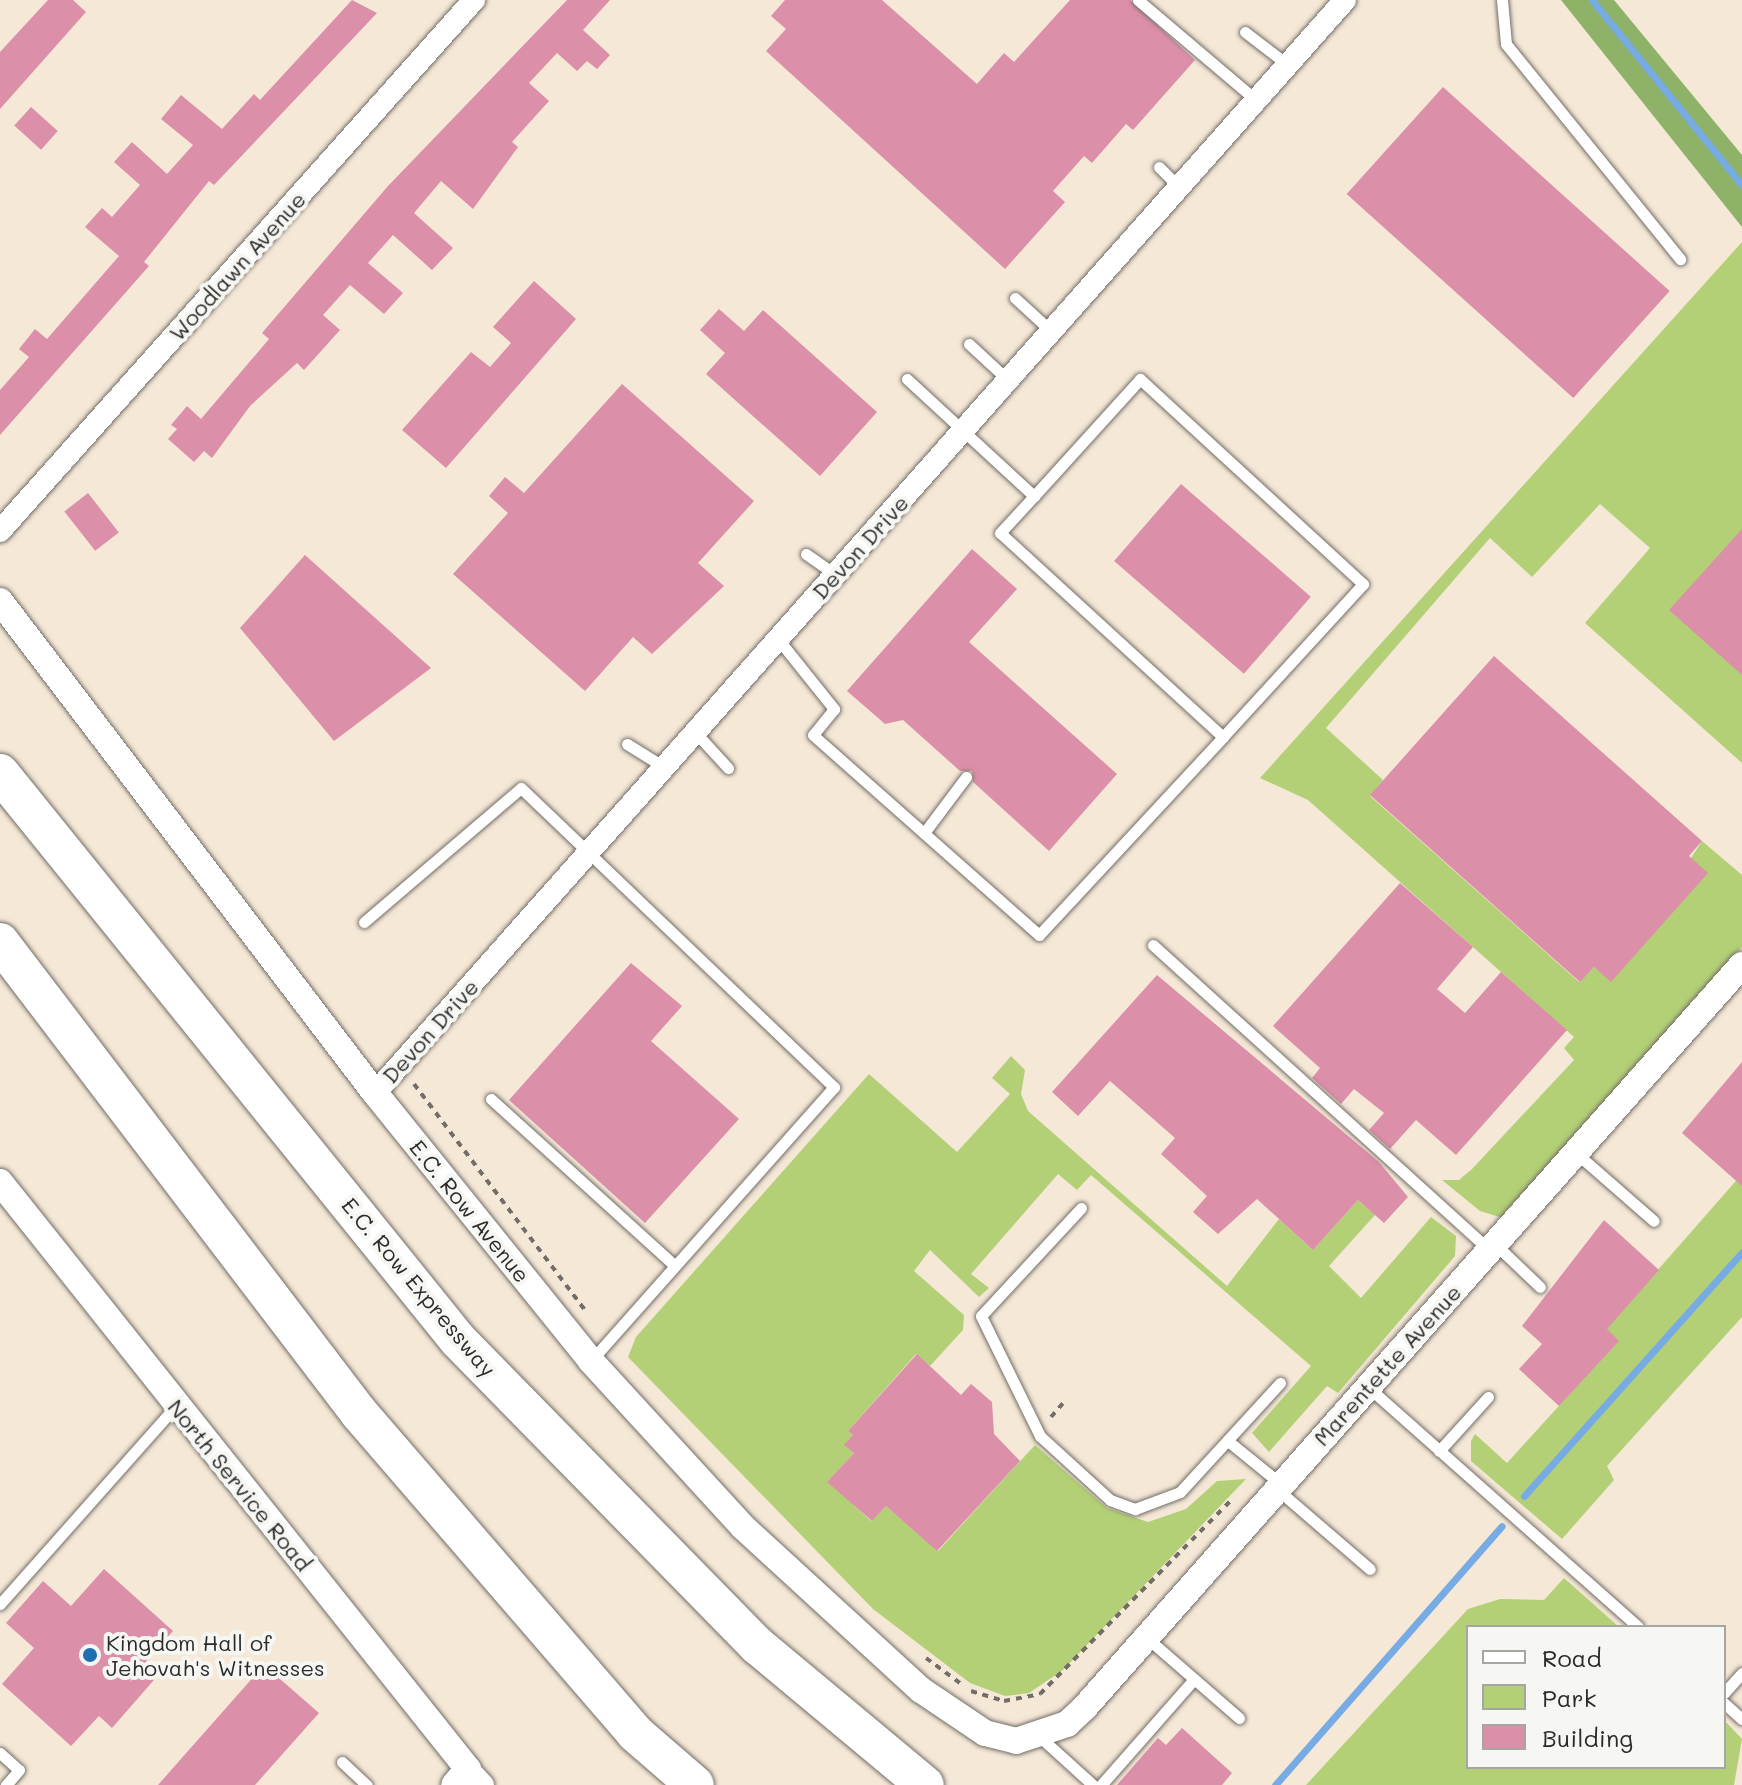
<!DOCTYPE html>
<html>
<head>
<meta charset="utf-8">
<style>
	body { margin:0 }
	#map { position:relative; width:1742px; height:1785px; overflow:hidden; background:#f5e8d7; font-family:Mali,sans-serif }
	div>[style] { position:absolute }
	.green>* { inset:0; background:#b3d076 }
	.forest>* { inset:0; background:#8eb267 }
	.stream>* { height:7px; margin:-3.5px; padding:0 3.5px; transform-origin:3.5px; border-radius:3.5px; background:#77abe4 }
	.building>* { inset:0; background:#dc8fa9; transform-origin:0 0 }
	.path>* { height:4px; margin-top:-2px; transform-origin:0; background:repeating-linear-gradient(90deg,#726d67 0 6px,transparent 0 12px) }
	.roads { filter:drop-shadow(0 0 2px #726d67) drop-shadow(0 0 2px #726d67) }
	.service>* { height:11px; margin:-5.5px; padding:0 5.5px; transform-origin:5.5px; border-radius:5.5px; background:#fff }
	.minor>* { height:22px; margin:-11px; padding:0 11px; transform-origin:11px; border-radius:11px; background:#fff }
	.tertiary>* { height:26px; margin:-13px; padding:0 13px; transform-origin:13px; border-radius:13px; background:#fff }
	.motorway>* { height:38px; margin:-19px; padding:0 19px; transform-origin:19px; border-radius:19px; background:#fff }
	.dots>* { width:22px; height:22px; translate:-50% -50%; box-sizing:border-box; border:4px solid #f6f6f2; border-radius:50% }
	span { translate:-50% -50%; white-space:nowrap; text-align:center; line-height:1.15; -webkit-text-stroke:8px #f6f6f2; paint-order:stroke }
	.street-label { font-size:22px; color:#2b2b2b }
	.poi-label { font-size:22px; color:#2b2b2b }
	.left { translate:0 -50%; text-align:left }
	.legend { position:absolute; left:1466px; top:1625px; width:260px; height:144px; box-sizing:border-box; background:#f6f6f2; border:2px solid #a5a5a2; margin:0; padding:10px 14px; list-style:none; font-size:24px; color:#2b2b2b }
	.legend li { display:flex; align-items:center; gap:16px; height:40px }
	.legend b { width:40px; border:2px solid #a5a5a2 }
</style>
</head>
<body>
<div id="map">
	<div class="green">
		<div style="clip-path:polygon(1742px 242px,1742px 763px,1585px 623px,1650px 548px,1600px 504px,1532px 577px,1490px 538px,1326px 728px,1383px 780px,1370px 796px,1579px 982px,1594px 967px,1611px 981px,1702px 841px,1742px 875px,1742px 947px,1503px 1218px,1480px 1211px,1442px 1180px,1459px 1180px,1472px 1169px,1574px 1060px,1564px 1048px,1574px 1037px,1308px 800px,1260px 778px)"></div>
		<div style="clip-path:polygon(1011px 1056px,1025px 1070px,1021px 1094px,1028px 1111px,1227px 1286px,1279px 1219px,1313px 1250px,1358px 1200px,1375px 1215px,1329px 1266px,1361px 1298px,1431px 1217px,1456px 1236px,1455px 1256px,1338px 1393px,1327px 1386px,1269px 1452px,1252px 1433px,1311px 1366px,1091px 1175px,1077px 1190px,1058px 1174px,971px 1274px,989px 1288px,979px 1297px,930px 1250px,914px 1271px,964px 1315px,963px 1330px,930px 1366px,916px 1354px,848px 1431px,853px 1435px,845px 1445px,854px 1453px,828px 1481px,871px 1521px,886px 1506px,938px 1551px,1035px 1445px,1107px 1508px,1148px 1522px,1186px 1509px,1217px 1481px,1246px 1479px,1063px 1670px,1029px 1693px,1005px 1696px,970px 1683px,873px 1609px,628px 1357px,636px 1337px,869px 1074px,957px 1152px,1010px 1094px,992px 1078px)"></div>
		<div style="clip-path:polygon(1742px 1174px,1742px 1317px,1607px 1466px,1614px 1480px,1562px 1539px,1471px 1461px,1471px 1441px,1475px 1434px,1507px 1463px,1618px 1341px,1606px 1329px)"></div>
		<div style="clip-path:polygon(1564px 1578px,1619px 1627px,1468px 1627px,1468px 1767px,1724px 1767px,1724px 1720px,1742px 1739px,1734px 1785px,1306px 1785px,1468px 1609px,1500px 1599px,1544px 1600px)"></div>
	</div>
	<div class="forest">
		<div style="clip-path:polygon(1561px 0,1614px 0,1742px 155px,1742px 227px)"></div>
	</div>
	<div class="stream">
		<div style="left:1592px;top:0;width:238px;rotate:51deg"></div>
		<div style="left:1524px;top:1496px;width:327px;rotate:-48.2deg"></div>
		<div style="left:1275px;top:1785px;width:344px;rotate:-48.8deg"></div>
	</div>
	<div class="building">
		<div style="clip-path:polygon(48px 0,73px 0,86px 12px,0 109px,0 52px)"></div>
		<div style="clip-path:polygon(352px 0,377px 13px,214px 185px,209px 181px,144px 262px,149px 266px,0 435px,0 390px,29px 357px,19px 349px,35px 329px,47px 339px,119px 256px,85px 227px,102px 208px,112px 217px,140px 185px,114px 162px,132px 142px,167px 174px,193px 145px,161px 119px,181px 95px,222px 129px,254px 94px,260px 100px)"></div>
		<div style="clip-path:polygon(567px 0,610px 0,583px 30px,610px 55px,597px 69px,587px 61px,577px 71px,557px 53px,529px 83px,549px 101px,512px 142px,518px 147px,473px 209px,441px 181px,414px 213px,453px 248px,432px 270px,393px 235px,368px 263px,403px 293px,384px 314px,350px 285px,323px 315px,340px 330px,304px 370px,297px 363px,250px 406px,212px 458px,204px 451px,194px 462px,168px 439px,177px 429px,171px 425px,187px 406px,201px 419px,269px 339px,262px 333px,388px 186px)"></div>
		<div style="clip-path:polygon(785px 0,882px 0,977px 84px,1004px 53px,1014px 62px,1070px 0,1130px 0,1195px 60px,1133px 130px,1126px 124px,1092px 163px,1084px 156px,1053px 191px,1065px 202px,1005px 269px,766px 51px,786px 29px,771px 16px)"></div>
		<div style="left:1443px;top:87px;width:305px;height:144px;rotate:42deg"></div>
		<div style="left:31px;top:107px;width:36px;height:25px;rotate:42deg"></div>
		<div style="clip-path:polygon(534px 281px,576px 319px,446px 468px,402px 430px,471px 352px,490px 367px,511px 343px,493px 327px)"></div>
		<div style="clip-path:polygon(719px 309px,744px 331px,763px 310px,877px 412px,820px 476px,706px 374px,725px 353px,700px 330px)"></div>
		<div style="clip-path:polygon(622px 384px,754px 501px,698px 563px,724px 586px,652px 654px,633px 637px,585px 691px,453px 574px,508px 513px,489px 496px,505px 477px,524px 493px)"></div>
		<div style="left:1181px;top:484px;width:172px;height:102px;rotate:41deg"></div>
		<div style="left:88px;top:493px;width:50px;height:30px;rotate:52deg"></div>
		<div style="clip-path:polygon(1742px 529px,1742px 675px,1669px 610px)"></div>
		<div style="clip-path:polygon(972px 549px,1017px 589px,969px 642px,1117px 774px,1049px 851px,973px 782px,972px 771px,960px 771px,903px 720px,885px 724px,847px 691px)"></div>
		<div style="clip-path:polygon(305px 555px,431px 668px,334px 741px,240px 628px)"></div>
		<div style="clip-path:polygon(1494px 656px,1702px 841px,1689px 856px,1708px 873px,1611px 982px,1594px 967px,1580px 982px,1370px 795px)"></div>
		<div style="clip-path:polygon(1400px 883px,1473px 947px,1437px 989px,1465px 1013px,1501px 972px,1567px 1030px,1456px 1155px,1416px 1120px,1390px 1149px,1369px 1130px,1384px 1113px,1354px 1089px,1341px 1104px,1312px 1078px,1320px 1068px,1273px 1026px)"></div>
		<div style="clip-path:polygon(631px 963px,682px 1006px,651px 1041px,739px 1119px,645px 1223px,509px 1100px)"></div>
		<div style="clip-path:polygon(1157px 975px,1379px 1162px,1408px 1197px,1384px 1223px,1358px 1200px,1313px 1250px,1257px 1199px,1218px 1234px,1193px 1212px,1207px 1196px,1161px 1154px,1175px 1138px,1110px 1081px,1078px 1116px,1052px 1092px)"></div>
		<div style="clip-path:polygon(1742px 1062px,1742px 1186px,1682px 1133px)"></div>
		<div style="clip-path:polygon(1604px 1220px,1659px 1270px,1607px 1329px,1619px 1341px,1559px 1406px,1519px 1369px,1542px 1344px,1522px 1326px)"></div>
		<div style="clip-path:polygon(917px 1354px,961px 1395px,971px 1384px,992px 1402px,994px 1434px,1020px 1461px,937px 1551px,886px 1506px,872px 1521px,827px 1482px,854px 1453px,844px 1445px,853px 1435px,848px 1431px)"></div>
		<div style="clip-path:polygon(104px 1569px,173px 1631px,146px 1661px,160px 1673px,112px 1728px,99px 1716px,71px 1746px,2px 1684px,34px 1648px,6px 1623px,43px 1581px,71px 1606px)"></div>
		<div style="clip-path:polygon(264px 1665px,319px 1713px,255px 1785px,158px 1785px)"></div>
		<div style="clip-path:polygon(1182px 1728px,1232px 1773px,1222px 1785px,1117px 1785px,1158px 1738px,1166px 1745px)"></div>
	</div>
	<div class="path">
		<div style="left:414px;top:1084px;width:283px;rotate:52.9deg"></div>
		<div style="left:1051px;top:1417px;width:18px;rotate:-49deg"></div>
		<div style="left:926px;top:1658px;width:47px;rotate:36.4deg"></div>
		<div style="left:971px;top:1691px;width:34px;rotate:17deg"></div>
		<div style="left:1004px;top:1701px;width:37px;rotate:-11deg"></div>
		<div style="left:1040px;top:1694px;width:276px;rotate:-45.4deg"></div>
	</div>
	<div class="roads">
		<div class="service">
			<div style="left:1138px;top:0;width:155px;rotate:40.3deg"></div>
			<div style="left:1502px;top:0;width:44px;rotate:84.8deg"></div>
			<div style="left:1506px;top:44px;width:277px;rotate:51deg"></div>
			<div style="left:1245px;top:32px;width:54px;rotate:37.5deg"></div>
			<div style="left:1159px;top:167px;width:28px;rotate:45deg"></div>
			<div style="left:1015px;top:298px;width:49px;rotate:42.5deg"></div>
			<div style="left:969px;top:344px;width:53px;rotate:42.7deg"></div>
			<div style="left:907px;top:379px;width:173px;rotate:42.7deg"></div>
			<div style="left:1034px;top:496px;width:158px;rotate:-47.8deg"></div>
			<div style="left:1140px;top:379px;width:303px;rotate:42.6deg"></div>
			<div style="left:1363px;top:584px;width:207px;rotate:132.5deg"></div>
			<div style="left:1223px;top:737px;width:302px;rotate:-137.5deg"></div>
			<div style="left:1000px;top:533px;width:50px;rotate:-47.4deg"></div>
			<div style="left:806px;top:554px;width:35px;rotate:35deg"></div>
			<div style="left:778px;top:639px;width:90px;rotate:51.3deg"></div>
			<div style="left:834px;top:709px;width:33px;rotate:129deg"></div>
			<div style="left:813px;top:735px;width:302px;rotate:41.5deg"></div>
			<div style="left:1039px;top:935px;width:270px;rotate:-47.1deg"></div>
			<div style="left:695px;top:732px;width:49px;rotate:47.5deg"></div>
			<div style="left:627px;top:744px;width:44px;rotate:31.9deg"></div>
			<div style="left:924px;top:833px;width:70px;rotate:-53.1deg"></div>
			<div style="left:364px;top:922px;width:206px;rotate:-40.5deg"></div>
			<div style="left:521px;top:788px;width:433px;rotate:43.7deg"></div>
			<div style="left:834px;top:1087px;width:366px;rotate:131.6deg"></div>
			<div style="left:1153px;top:945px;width:454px;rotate:42.2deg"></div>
			<div style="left:491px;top:1099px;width:248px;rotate:42.2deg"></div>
			<div style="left:1576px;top:1153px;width:103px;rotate:41.1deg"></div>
			<div style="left:1081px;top:1208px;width:147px;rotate:132.8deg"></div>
			<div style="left:981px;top:1316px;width:134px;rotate:63.8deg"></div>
			<div style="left:1040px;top:1436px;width:95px;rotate:42.4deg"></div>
			<div style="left:1110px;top:1500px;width:27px;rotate:20deg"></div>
			<div style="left:1135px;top:1509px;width:48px;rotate:-20.7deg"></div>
			<div style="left:1180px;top:1492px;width:148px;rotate:-47.5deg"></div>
			<div style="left:1495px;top:1244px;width:62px;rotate:43.7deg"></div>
			<div style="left:1368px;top:1387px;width:361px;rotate:41.6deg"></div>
			<div style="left:1228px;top:1441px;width:68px;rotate:39.1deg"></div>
			<div style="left:1439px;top:1451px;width:73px;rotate:-47.8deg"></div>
			<div style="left:1278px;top:1490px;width:121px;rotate:40.7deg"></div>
			<div style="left:0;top:1604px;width:265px;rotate:-48.4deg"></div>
			<div style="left:1147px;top:1638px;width:122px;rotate:41deg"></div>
			<div style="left:1724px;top:1693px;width:27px;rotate:-48deg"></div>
			<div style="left:1724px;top:1703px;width:24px;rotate:42deg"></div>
			<div style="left:1040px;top:1737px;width:72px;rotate:42.2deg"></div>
			<div style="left:0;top:1753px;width:25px;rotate:42deg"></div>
			<div style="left:19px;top:1770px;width:20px;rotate:131deg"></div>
			<div style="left:342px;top:1762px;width:34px;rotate:43deg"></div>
			<div style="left:1101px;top:1785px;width:141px;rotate:-48.7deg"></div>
		</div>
		<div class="minor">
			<div style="left:0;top:531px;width:712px;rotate:-48.25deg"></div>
			<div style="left:375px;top:1093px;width:1461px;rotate:-48.41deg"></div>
			<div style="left:468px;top:1769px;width:22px;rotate:47deg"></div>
		</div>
		<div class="tertiary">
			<div style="left:0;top:601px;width:619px;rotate:52.69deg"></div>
			<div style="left:375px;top:1093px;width:344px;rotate:51.1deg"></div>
			<div style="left:591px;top:1361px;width:225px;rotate:47.5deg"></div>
			<div style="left:743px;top:1527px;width:241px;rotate:42.5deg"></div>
			<div style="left:921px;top:1690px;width:77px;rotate:33.9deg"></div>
			<div style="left:985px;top:1733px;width:32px;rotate:14deg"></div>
			<div style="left:1016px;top:1741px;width:54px;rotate:-18.4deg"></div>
			<div style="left:1067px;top:1724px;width:25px;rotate:-43deg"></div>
			<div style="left:1085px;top:1707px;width:991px;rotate:-48.48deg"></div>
			<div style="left:0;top:1182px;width:751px;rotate:51.44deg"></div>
			<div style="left:468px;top:1769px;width:21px;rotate:131deg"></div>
		</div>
		<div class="motorway">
			<div style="left:0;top:773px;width:729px;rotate:51.07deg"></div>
			<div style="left:458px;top:1340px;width:429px;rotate:45.6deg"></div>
			<div style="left:758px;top:1646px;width:217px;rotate:39.8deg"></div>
			<div style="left:0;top:942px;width:592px;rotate:52.69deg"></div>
			<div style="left:359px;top:1413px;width:423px;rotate:49.2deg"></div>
			<div style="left:635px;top:1733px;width:79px;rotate:40.9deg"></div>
		</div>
	</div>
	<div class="dots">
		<div style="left:90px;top:1655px;background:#1f6fb2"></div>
	</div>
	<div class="street-label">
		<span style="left:237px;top:266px;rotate:-48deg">Woodlawn Avenue</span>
		<span style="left:860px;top:547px;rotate:-48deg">Devon Drive</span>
		<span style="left:430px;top:1031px;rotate:-48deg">Devon Drive</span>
		<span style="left:470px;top:1211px;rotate:51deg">E.C. Row Avenue</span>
		<span style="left:419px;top:1287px;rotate:50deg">E.C. Row Expressway</span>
		<span style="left:1387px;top:1365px;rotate:-48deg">Marentette Avenue</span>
		<span style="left:240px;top:1485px;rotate:51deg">North Service Road</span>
	</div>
	<div class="poi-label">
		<span class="left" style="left:106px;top:1655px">Kingdom Hall of<br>Jehovah's Witnesses</span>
	</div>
	<ul class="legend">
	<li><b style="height:10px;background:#fff"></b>Road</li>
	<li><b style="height:22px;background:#b3d076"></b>Park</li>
	<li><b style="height:22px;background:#dc8fa9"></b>Building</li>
	</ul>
</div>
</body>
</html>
